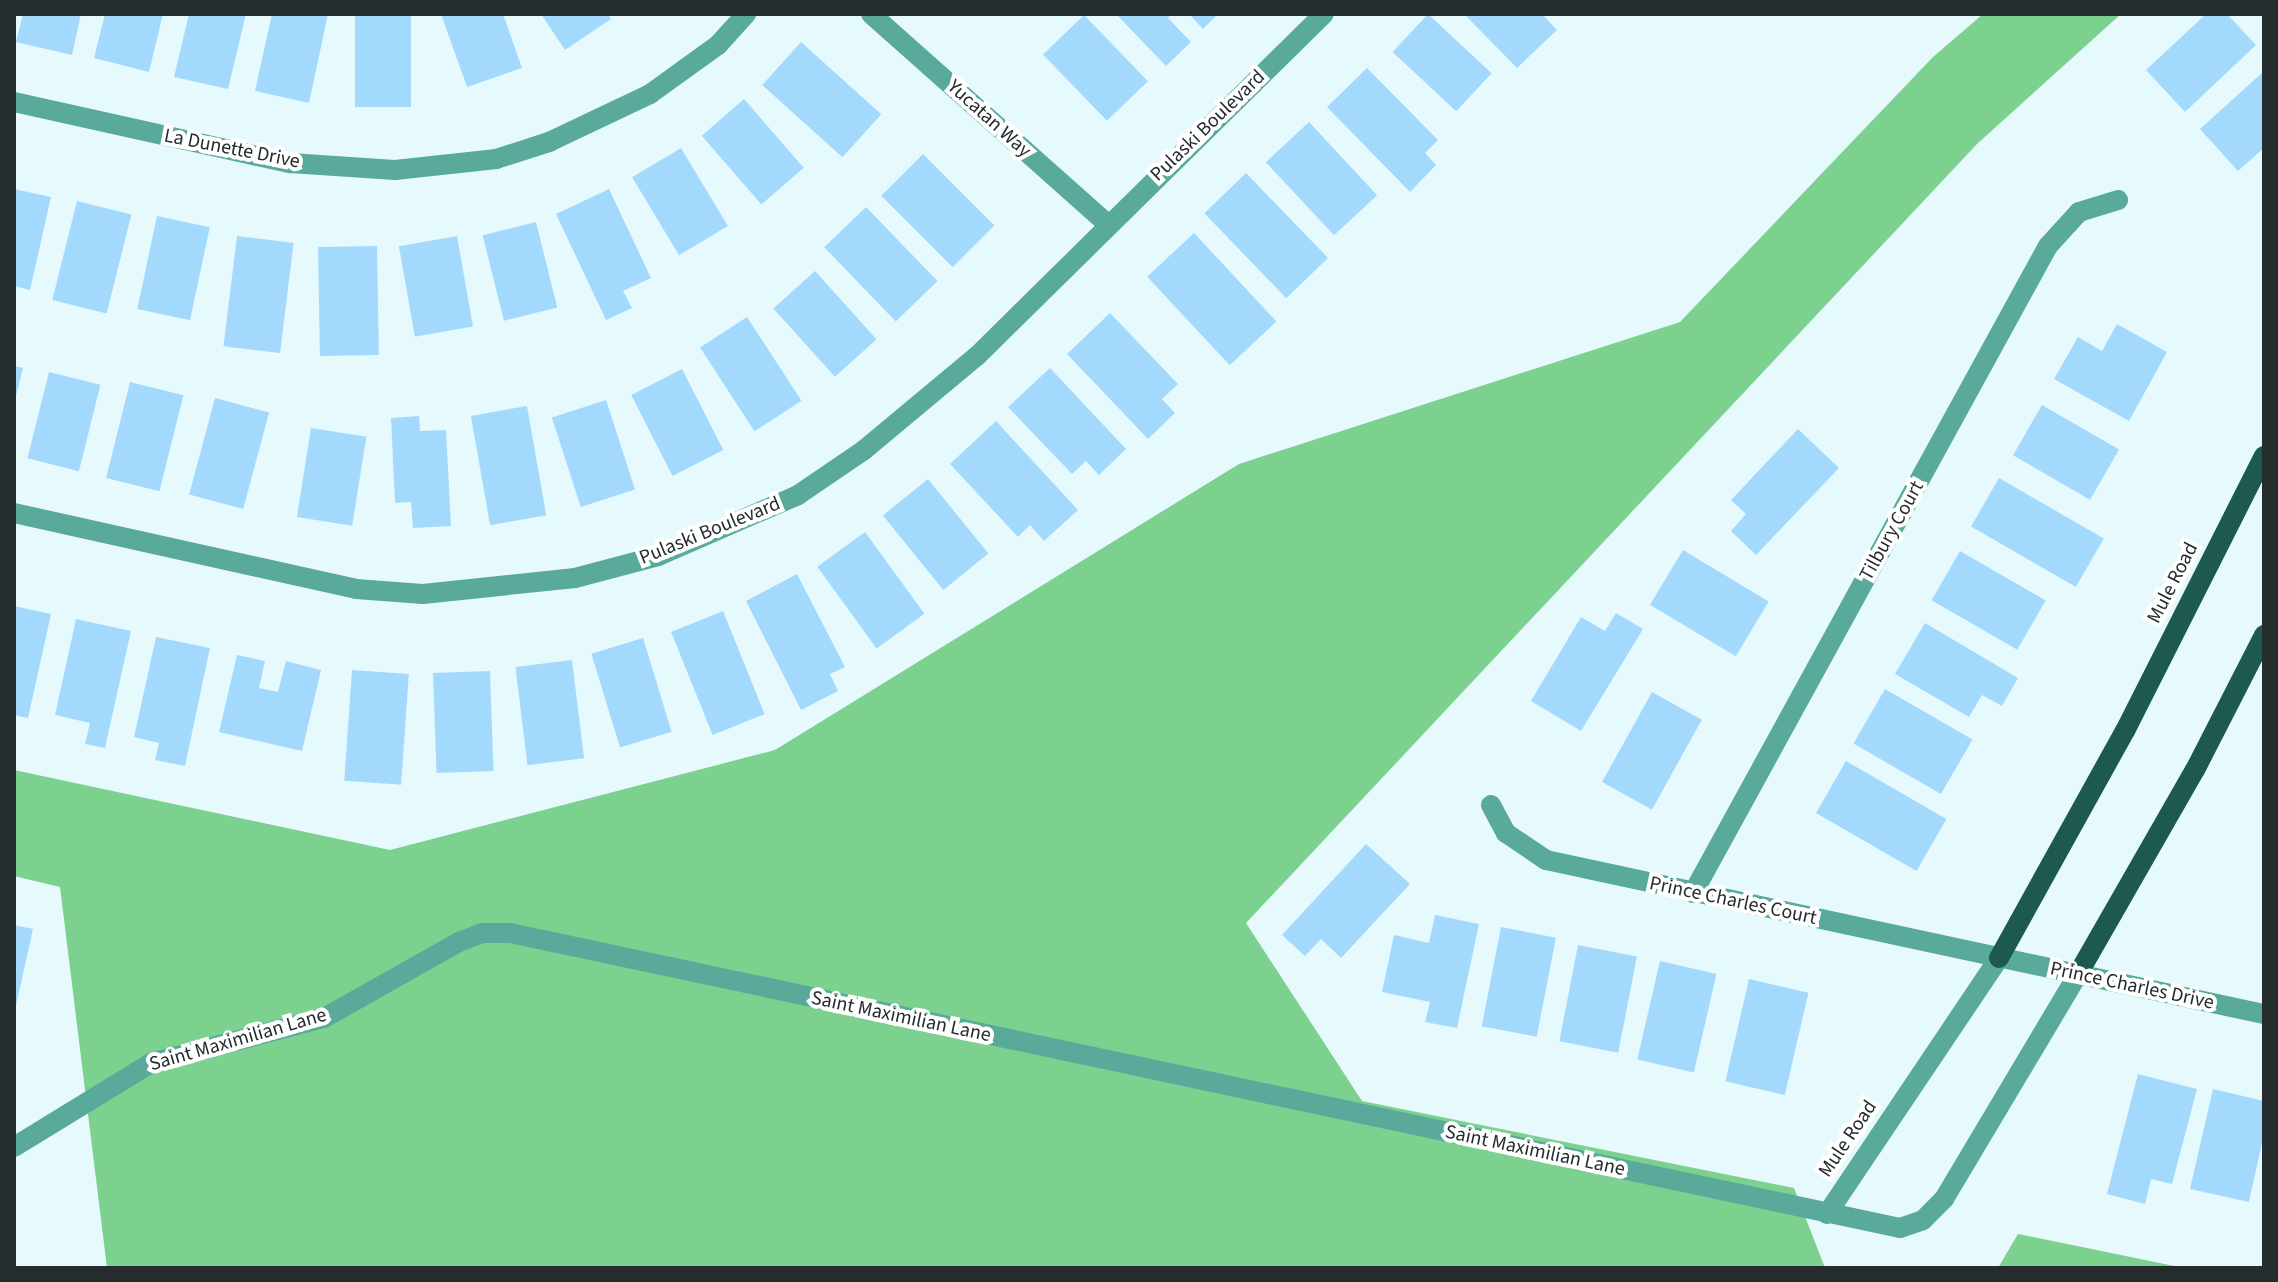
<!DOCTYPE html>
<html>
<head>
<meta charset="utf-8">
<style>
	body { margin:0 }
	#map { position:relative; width:2278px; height:1282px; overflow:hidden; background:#e6fafe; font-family:"Source Sans 3",sans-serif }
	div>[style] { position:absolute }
	.forest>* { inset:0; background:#7dd18e }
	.building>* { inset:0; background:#a4d9fe; transform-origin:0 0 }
	.minor>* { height:20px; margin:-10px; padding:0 10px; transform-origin:10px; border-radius:10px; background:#59aa9a }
	.major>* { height:20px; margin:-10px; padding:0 10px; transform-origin:10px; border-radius:10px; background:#1e594f }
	span { translate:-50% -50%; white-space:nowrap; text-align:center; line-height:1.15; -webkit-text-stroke:8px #fff; paint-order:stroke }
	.street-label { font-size:20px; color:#252c2e }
	.frame { position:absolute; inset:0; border:16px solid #252c2e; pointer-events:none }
</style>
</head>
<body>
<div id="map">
	<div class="forest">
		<div style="clip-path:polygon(1983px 14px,2121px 14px,1977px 144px,1246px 923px,1362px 1101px,1794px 1188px,1825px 1268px,107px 1268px,60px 887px,14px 876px,14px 770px,390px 850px,775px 750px,1239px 464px,1680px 322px,1933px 57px)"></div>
		<div style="clip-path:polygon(2018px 1234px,2184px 1268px,1998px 1268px)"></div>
	</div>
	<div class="building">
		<div style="clip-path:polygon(23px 14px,81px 14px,72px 55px,16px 42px)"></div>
		<div style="clip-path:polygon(105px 14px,163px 14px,149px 72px,94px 58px)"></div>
		<div style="clip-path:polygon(189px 14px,246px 14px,228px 89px,174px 77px)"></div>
		<div style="clip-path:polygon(272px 14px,328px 14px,309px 103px,255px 91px)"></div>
		<div style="left:355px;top:14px;width:56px;height:93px"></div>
		<div style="clip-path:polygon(441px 14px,503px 14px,522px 68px,467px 87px)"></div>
		<div style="clip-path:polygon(541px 14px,608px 14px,611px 19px,565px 50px)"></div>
		<div style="clip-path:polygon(1116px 14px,1172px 14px,1168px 18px,1191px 42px,1166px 66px)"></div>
		<div style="clip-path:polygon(1189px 14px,1218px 14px,1203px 29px)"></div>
		<div style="left:1428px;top:14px;width:87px;height:52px;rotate:43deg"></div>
		<div style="clip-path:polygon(1464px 14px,1542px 14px,1557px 30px,1517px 68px)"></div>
		<div style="clip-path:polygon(2206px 14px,2227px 14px,2256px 45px,2185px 112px,2146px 70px)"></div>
		<div style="left:1084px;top:15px;width:92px;height:57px;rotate:46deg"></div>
		<div style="left:801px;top:42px;width:108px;height:58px;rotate:42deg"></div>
		<div style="clip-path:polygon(1367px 68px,1438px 140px,1425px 153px,1436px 165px,1410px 192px,1327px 107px)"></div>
		<div style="clip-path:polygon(2264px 71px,2264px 148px,2238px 171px,2200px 129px)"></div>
		<div style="left:744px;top:99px;width:91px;height:56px;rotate:49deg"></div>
		<div style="left:1309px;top:122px;width:100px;height:59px;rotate:47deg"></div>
		<div style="left:681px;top:148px;width:91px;height:57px;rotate:59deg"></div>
		<div style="left:923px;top:154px;width:101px;height:59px;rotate:45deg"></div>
		<div style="left:1246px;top:173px;width:118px;height:58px;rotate:46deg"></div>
		<div style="clip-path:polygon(14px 189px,51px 197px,30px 290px,14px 286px)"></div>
		<div style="clip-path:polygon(609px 189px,651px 278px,623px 291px,632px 308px,606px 320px,556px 214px)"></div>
		<div style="left:77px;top:201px;width:56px;height:102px;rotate:14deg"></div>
		<div style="left:866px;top:207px;width:103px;height:58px;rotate:46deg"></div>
		<div style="left:157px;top:216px;width:54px;height:95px;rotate:12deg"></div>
		<div style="left:536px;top:222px;width:88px;height:55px;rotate:76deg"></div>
		<div style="left:1194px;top:233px;width:121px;height:64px;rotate:47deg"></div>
		<div style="left:237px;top:236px;width:57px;height:111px;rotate:7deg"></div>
		<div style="left:457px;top:236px;width:92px;height:59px;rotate:80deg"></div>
		<div style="left:377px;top:246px;width:109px;height:59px;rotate:89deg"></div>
		<div style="left:815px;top:271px;width:92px;height:56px;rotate:48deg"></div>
		<div style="clip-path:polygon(1110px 313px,1178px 384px,1162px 399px,1175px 413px,1148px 439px,1067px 354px)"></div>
		<div style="left:747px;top:317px;width:100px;height:56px;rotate:57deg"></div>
		<div style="clip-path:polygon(2117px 324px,2167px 352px,2129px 421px,2054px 379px,2078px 337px,2102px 351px)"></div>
		<div style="clip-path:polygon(14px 366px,23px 368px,15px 400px,14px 400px)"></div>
		<div style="clip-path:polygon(1050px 368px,1126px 449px,1099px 475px,1086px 461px,1072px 474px,1008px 407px)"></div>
		<div style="left:682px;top:369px;width:91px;height:57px;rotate:63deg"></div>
		<div style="left:49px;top:372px;width:53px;height:89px;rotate:14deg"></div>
		<div style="left:130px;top:382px;width:55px;height:99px;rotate:14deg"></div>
		<div style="left:215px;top:398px;width:56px;height:100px;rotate:15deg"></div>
		<div style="left:606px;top:400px;width:94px;height:57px;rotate:72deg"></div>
		<div style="left:2042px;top:405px;width:89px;height:58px;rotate:30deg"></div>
		<div style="left:527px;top:406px;width:111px;height:57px;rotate:80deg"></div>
		<div style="clip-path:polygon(419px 416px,420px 431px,446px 430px,451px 526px,413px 528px,411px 502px,395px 503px,391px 418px)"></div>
		<div style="clip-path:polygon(996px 421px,1078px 510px,1044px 541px,1030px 525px,1018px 537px,950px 464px)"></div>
		<div style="left:311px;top:428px;width:56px;height:90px;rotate:9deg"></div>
		<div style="clip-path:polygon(1798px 429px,1839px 468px,1756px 555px,1731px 531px,1746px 514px,1731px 500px)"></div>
		<div style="left:1999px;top:478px;width:121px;height:56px;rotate:30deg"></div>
		<div style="left:928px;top:479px;width:96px;height:58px;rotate:51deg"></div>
		<div style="left:865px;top:532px;width:101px;height:59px;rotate:54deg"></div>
		<div style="left:1683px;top:550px;width:100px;height:64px;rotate:31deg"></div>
		<div style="left:1960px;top:551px;width:99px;height:57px;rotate:30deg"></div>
		<div style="clip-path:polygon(797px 574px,845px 667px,830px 674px,838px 691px,801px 710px,746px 601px)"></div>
		<div style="clip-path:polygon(14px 606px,51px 614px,28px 718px,14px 715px)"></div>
		<div style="left:723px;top:611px;width:111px;height:56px;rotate:68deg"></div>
		<div style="clip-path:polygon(1616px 613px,1643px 629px,1581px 731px,1531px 701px,1581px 617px,1605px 631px)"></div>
		<div style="clip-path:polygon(76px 619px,131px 631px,105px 748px,85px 744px,90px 723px,55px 715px)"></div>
		<div style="clip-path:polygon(1925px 623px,2018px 678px,2002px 706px,1982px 695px,1969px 717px,1895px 674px)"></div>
		<div style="clip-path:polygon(156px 637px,210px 648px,185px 766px,155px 760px,159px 743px,134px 737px)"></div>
		<div style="left:643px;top:638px;width:98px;height:54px;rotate:73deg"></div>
		<div style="clip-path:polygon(237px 655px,265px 661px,259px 688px,278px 692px,286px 661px,321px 670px,302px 751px,219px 732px)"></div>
		<div style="left:572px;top:660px;width:99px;height:57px;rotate:83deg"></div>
		<div style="left:352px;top:670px;width:57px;height:111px;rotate:4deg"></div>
		<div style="left:490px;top:671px;width:100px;height:57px;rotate:88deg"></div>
		<div style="left:1885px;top:689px;width:101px;height:63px;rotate:30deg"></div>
		<div style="left:1652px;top:692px;width:57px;height:103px;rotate:29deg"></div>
		<div style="left:1846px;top:761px;width:116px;height:60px;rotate:30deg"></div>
		<div style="clip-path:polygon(1366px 844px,1410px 884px,1341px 958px,1321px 939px,1305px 956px,1282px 935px)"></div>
		<div style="clip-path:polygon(1435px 915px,1479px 924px,1457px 1028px,1425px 1022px,1430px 1002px,1382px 992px,1394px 935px,1429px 943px)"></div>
		<div style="clip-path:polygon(14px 925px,33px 929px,15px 1010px,14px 1010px)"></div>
		<div style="left:1501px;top:927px;width:56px;height:101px;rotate:11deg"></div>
		<div style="left:1578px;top:945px;width:60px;height:98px;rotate:11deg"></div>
		<div style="left:1660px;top:961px;width:58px;height:101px;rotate:13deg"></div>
		<div style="left:1749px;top:979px;width:61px;height:105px;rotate:13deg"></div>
		<div style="clip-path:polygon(2138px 1074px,2197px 1089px,2172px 1184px,2151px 1179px,2145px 1204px,2107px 1194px)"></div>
		<div style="clip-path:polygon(2213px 1089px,2264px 1101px,2264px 1134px,2249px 1202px,2190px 1189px)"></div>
	</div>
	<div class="minor">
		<div style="left:871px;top:14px;width:314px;rotate:41.6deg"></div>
		<div style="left:14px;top:102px;width:283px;rotate:12.5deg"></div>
		<div style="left:290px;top:163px;width:105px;rotate:3.8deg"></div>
		<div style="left:395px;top:170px;width:102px;rotate:-6.2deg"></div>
		<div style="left:496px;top:159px;width:56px;rotate:-17.8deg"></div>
		<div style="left:549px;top:142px;width:112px;rotate:-25.4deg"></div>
		<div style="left:650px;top:94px;width:84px;rotate:-35.8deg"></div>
		<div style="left:718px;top:45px;width:42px;rotate:-47.9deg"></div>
		<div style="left:14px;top:513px;width:350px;rotate:12.5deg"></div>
		<div style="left:356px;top:589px;width:67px;rotate:4.3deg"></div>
		<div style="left:423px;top:594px;width:153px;rotate:-6deg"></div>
		<div style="left:575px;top:578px;width:86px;rotate:-14.8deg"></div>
		<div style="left:658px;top:556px;width:153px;rotate:-23.5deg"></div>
		<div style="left:798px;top:495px;width:80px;rotate:-34.3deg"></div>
		<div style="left:864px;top:450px;width:147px;rotate:-39.8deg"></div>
		<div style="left:977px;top:356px;width:487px;rotate:-44.6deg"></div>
		<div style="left:1491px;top:805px;width:32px;rotate:62deg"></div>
		<div style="left:1506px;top:833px;width:48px;rotate:34deg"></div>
		<div style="left:1546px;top:860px;width:734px;rotate:12.11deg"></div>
		<div style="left:1693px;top:893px;width:738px;rotate:-61.25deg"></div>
		<div style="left:2048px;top:246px;width:46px;rotate:-47.6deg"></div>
		<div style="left:2079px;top:212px;width:41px;rotate:-17.1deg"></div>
		<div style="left:14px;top:1147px;width:161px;rotate:-31.5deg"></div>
		<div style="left:151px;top:1063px;width:179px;rotate:-14.6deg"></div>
		<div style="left:324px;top:1018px;width:155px;rotate:-29.4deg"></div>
		<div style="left:459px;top:942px;width:26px;rotate:-21deg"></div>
		<div style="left:483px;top:933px;width:27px"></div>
		<div style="left:510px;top:933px;width:1421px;rotate:11.98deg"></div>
		<div style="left:1900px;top:1228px;width:24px;rotate:-19deg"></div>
		<div style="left:1923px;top:1220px;width:30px;rotate:-45deg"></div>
		<div style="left:1944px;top:1199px;width:262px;rotate:-59.2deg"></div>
		<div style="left:1827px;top:1214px;width:308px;rotate:-56.1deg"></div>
	</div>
	<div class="major">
		<div style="left:1999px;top:958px;width:260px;rotate:-61deg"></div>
		<div style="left:2125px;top:731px;width:308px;rotate:-63.2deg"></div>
		<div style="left:2078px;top:974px;width:235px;rotate:-60.2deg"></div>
		<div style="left:2195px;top:770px;width:152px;rotate:-62.9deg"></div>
	</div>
	<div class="street-label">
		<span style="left:989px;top:119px;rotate:42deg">Yucatan Way</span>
		<span style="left:1208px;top:126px;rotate:-44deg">Pulaski Boulevard</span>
		<span style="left:232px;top:149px;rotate:11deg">La Dunette Drive</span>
		<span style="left:710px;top:531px;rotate:-22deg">Pulaski Boulevard</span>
		<span style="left:1892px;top:531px;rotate:-61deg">Tilbury Court</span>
		<span style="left:2173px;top:583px;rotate:-63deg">Mule Road</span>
		<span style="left:1733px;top:901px;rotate:12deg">Prince Charles Court</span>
		<span style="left:2132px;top:986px;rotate:12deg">Prince Charles Drive</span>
		<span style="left:901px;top:1017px;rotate:12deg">Saint Maximilian Lane</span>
		<span style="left:238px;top:1040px;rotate:-16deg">Saint Maximilian Lane</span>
		<span style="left:1848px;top:1139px;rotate:-56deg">Mule Road</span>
		<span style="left:1535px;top:1151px;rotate:12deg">Saint Maximilian Lane</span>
	</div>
	<div class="frame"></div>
</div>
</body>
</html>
